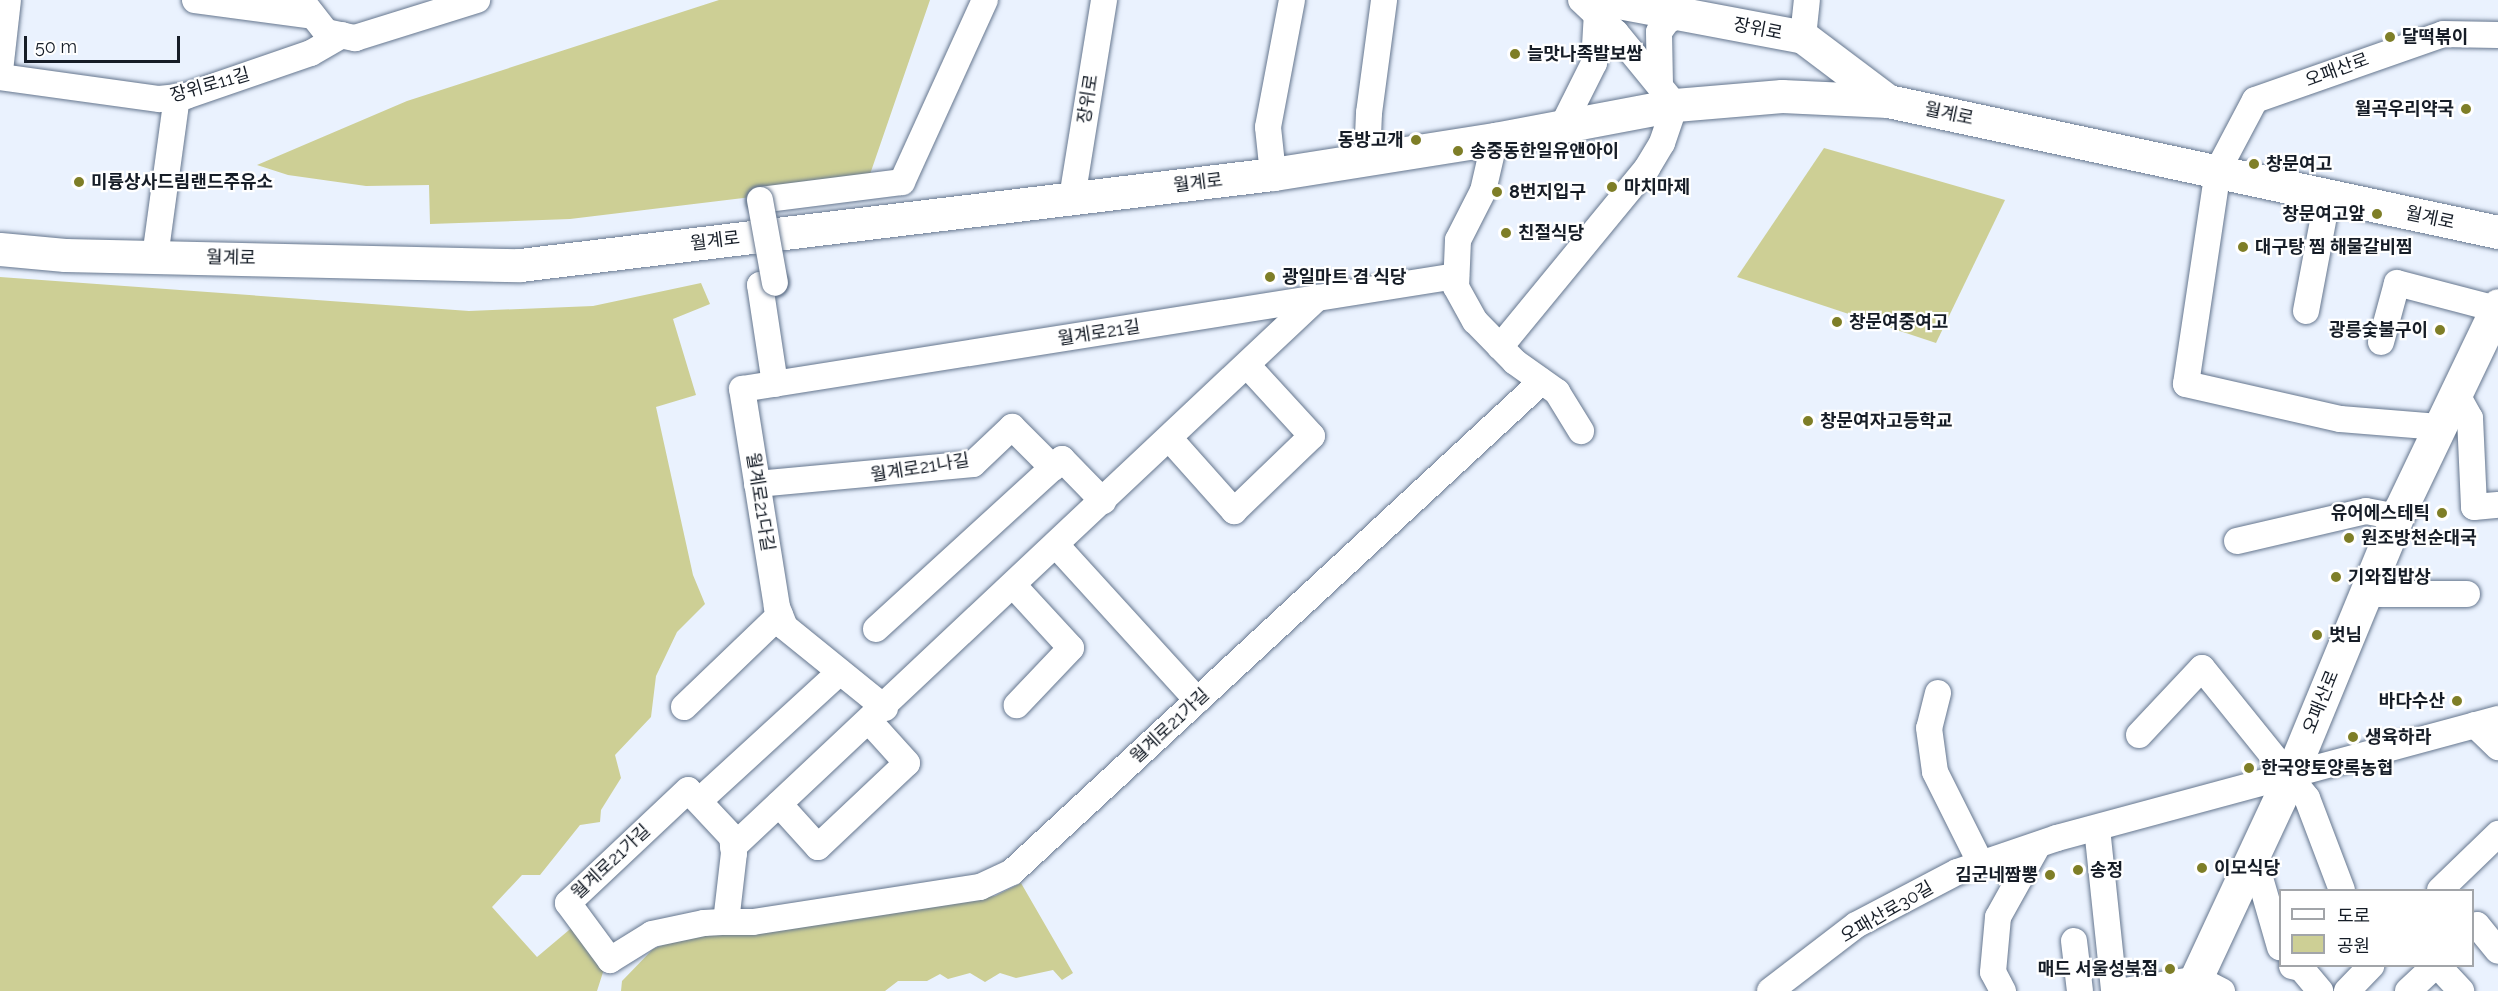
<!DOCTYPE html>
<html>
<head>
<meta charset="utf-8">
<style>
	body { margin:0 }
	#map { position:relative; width:2498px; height:991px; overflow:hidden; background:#eaf2fe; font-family:Raleway,"Noto Sans KR",sans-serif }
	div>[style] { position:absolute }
	.green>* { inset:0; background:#cdcf95 }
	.roads { filter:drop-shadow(0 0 2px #65768e) drop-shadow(0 0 2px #65768e) }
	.street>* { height:26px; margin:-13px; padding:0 13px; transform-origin:13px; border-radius:13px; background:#fff }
	.secondary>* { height:33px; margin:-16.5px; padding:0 16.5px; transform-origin:16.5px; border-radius:16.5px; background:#fff }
	.bridges { filter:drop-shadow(0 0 2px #65768e) drop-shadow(0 0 2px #65768e) }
	.street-bridge>* { height:26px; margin:-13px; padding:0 13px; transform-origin:13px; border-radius:13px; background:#fff }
	.dots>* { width:16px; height:16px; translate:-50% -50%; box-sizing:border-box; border:3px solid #fff; border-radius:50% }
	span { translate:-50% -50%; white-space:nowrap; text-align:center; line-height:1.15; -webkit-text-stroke:4.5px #fff; paint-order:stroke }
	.street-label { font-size:18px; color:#161d27 }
	.poi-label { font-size:18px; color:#161d27; font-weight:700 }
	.left { translate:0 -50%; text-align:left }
	.right { translate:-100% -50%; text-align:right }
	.legend { position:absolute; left:2279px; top:889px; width:195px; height:78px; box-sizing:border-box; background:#fff; border:2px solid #a2a5a9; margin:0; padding:8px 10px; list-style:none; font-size:18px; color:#161d27 }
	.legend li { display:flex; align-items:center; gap:12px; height:30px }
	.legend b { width:30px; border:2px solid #a2a5a9 }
	.scale { position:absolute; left:24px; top:36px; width:156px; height:27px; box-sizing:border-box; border:3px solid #161d27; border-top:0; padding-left:8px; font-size:18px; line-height:21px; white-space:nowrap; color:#161d27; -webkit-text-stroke:4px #fff; paint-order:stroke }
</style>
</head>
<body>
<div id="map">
	<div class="green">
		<div style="clip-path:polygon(719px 0,930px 0,867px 183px,570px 219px,430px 224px,429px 185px,366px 186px,288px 175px,257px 165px,407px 101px)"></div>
		<div style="clip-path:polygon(1824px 148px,2005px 200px,1936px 343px,1737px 277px)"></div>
		<div style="clip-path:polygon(0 277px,469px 311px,593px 306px,701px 283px,710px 304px,673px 319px,696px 395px,656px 407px,693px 575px,705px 604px,677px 632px,656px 676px,651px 717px,615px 755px,621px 778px,601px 810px,600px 822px,580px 825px,540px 875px,522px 875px,492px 907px,537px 957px,575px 925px,604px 969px,597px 991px,0 991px)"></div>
		<div style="clip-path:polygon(1021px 883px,1073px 973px,1062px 980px,1053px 970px,1016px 978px,1000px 973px,985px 982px,970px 973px,948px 979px,940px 974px,927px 981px,898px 981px,885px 991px,621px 991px,622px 981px,653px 949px,690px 934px,763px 928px,995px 896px)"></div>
	</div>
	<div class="roads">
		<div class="street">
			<div style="left:195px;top:0;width:119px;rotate:7.7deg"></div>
			<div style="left:301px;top:0;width:41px;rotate:52deg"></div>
			<div style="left:326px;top:32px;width:30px;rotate:12deg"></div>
			<div style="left:355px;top:38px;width:128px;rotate:-17.3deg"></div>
			<div style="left:1803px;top:37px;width:37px;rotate:-84deg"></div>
			<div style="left:0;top:71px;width:71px;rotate:-83.6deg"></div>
			<div style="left:0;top:77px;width:161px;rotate:7.9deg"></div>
			<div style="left:159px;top:99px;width:27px;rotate:-6deg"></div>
			<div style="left:186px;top:96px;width:132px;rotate:-19deg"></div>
			<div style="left:311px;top:53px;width:36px;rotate:-30deg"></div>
			<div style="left:1660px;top:85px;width:53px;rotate:-91.1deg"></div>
			<div style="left:1659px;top:32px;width:14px;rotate:-54deg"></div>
			<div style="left:1667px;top:21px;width:15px;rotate:-28deg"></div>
			<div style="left:1563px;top:125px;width:69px;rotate:-63.4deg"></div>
			<div style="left:1594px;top:63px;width:50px;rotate:-86.6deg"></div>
			<div style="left:1495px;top:139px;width:53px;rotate:103deg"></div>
			<div style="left:1483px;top:191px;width:55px;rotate:117deg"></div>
			<div style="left:1458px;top:240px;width:47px;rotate:92.4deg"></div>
			<div style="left:1456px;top:287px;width:39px;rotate:61deg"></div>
			<div style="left:1475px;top:321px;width:57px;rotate:45.7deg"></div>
			<div style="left:1515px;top:362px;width:52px;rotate:35.5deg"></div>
			<div style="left:1557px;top:392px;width:46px;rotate:58.4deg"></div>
			<div style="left:1367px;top:159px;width:46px;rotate:-87.5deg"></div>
			<div style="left:1369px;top:113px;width:114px;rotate:-82.4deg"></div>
			<div style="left:1273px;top:174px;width:47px;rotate:-96.1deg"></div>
			<div style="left:1268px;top:127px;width:129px;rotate:-79.3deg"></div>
			<div style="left:1072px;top:198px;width:201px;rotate:-80.8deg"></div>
			<div style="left:760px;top:200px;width:143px;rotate:-7.2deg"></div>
			<div style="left:902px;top:182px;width:200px;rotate:-65.5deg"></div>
			<div style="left:155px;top:257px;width:162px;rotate:-82.2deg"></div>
			<div style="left:2306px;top:311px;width:118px;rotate:-79.3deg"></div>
			<div style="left:2381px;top:342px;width:61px;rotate:-74.8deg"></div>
			<div style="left:2397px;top:283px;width:102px;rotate:14.7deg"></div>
			<div style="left:1500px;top:347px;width:232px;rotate:-50.6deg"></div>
			<div style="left:1647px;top:168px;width:29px;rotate:-59deg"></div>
			<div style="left:1662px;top:143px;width:40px;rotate:-71.1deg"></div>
			<div style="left:1675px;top:105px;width:93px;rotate:-129.3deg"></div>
			<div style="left:1616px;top:33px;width:48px;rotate:-136.7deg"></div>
			<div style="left:775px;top:384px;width:100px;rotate:-98.6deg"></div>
			<div style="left:760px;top:285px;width:15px;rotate:-8deg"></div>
			<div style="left:2456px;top:393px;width:29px;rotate:61deg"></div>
			<div style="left:2470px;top:418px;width:89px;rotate:87.4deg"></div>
			<div style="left:2474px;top:507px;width:24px;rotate:-5deg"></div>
			<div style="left:2439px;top:427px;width:99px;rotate:-175.4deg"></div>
			<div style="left:2340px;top:419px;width:158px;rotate:-167.2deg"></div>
			<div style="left:2186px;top:384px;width:216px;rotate:-81.5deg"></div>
			<div style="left:2218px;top:170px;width:79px;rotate:-62.1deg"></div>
			<div style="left:2255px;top:100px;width:199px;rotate:-19.3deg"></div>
			<div style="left:2443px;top:34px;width:55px;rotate:1deg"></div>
			<div style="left:1169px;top:438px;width:98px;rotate:48.3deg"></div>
			<div style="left:1234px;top:511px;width:108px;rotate:-43.9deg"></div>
			<div style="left:1312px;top:436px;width:96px;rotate:-132.5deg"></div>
			<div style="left:757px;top:484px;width:217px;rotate:-5.3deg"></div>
			<div style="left:973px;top:464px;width:54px;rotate:-43.5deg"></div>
			<div style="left:1012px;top:427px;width:58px;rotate:45deg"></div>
			<div style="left:2237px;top:541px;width:132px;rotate:-13.1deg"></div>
			<div style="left:2366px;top:511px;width:32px;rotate:11deg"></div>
			<div style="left:1056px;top:545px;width:210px;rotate:47.7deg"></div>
			<div style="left:1014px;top:586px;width:84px;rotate:47.4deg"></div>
			<div style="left:1071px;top:648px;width:79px;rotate:133.5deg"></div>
			<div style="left:2365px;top:594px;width:102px"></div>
			<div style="left:876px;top:629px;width:252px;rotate:-42.4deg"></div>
			<div style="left:1062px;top:459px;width:59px;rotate:45.7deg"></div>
			<div style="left:1938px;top:693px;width:36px;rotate:104deg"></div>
			<div style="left:1929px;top:728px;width:44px;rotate:82.2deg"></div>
			<div style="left:1935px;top:772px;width:103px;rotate:63.4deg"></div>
			<div style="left:684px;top:707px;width:133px;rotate:-43.8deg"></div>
			<div style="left:885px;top:708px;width:129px;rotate:-141deg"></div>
			<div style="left:785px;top:627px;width:22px;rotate:-112deg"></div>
			<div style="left:777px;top:607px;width:221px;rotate:-99.1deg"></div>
			<div style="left:742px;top:389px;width:723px;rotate:-8.99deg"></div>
			<div style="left:2475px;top:725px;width:32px;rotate:44deg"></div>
			<div style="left:2139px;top:735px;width:92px;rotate:-46.8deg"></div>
			<div style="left:2202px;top:668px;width:167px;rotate:51.1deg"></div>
			<div style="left:2307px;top:798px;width:98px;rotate:69.2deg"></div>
			<div style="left:699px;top:801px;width:191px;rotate:-42.5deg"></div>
			<div style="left:779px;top:804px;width:58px;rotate:47.8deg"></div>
			<div style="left:818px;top:847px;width:122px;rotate:-43.3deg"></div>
			<div style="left:907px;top:763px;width:55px;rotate:-132.1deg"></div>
			<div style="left:2097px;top:828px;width:164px;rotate:84deg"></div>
			<div style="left:733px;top:847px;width:802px;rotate:-43.23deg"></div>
			<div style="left:2254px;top:857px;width:94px;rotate:73.9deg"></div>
			<div style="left:2440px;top:890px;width:81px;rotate:-44deg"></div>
			<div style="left:726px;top:922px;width:69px;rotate:-83.4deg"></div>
			<div style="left:734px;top:853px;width:16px;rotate:-97deg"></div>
			<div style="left:732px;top:837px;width:64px;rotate:-133.1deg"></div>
			<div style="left:688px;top:790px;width:165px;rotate:136.7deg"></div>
			<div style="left:568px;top:903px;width:71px;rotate:53.6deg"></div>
			<div style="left:610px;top:960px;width:49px;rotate:-31.8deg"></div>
			<div style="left:652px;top:934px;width:53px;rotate:-11.9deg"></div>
			<div style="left:704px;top:923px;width:22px;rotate:-3deg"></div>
			<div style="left:726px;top:922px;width:27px"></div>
			<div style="left:753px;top:922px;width:230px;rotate:-8.8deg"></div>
			<div style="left:980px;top:887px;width:35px;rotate:-25deg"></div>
			<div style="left:1012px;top:872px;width:722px;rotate:-42.81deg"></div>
			<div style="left:2472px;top:929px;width:6px;rotate:-39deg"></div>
			<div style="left:2477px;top:925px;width:33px;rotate:51deg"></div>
			<div style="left:2074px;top:941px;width:50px;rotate:83.2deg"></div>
			<div style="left:2292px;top:966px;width:9px;rotate:13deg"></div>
			<div style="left:2301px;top:968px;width:30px;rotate:50deg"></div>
			<div style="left:2438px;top:966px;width:34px;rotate:47deg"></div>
			<div style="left:1770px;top:991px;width:108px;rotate:-37.5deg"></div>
			<div style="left:1856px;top:925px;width:114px;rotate:-27.7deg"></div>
			<div style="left:1957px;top:872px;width:106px;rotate:-18.8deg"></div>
			<div style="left:2057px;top:838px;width:457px;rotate:-15.1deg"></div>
			<div style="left:2003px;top:991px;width:21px;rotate:-118deg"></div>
			<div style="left:1993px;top:972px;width:55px;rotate:-84.8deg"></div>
			<div style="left:1998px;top:917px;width:82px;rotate:-60.9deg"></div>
			<div style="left:2124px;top:991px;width:75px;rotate:-9.2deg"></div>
			<div style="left:2198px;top:979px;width:27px;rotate:27deg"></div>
			<div style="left:2347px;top:991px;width:35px;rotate:-46deg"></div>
			<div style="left:2408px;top:991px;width:37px;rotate:-43deg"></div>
		</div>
		<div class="secondary">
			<div style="left:1608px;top:0;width:198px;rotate:10.7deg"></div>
			<div style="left:1803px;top:37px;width:106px;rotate:37deg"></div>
			<div style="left:0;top:249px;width:65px;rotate:5.3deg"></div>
			<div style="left:65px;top:255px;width:455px;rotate:1.3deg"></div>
			<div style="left:520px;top:265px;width:758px;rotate:-6.89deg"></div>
			<div style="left:1273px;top:174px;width:225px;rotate:-9deg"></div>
			<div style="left:1495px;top:139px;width:183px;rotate:-10.7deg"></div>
			<div style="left:1675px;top:105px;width:107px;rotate:-4.8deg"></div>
			<div style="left:1782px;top:96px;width:106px;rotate:2.7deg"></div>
			<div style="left:1888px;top:101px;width:624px;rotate:12.12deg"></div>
			<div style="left:2190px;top:991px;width:236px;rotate:-65deg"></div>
			<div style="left:2290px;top:777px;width:289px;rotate:-67.6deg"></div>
			<div style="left:2400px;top:510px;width:227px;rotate:-64.4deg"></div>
		</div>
	</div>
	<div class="bridges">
		<div class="street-bridge">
			<div style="left:760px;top:200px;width:84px;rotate:79.8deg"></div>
		</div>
	</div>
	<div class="dots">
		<div style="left:2390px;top:37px;background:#7e7e27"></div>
		<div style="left:1515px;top:54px;background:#7e7e27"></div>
		<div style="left:2466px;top:109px;background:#7e7e27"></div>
		<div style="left:1416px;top:140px;background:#7e7e27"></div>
		<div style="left:1458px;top:151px;background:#7e7e27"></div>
		<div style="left:2254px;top:164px;background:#7e7e27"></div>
		<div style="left:79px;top:182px;background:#7e7e27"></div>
		<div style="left:1612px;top:187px;background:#7e7e27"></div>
		<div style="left:1497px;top:192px;background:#7e7e27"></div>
		<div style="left:2377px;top:214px;background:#7e7e27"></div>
		<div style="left:1506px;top:233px;background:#7e7e27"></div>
		<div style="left:2243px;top:247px;background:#7e7e27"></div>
		<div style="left:1270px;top:277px;background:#7e7e27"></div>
		<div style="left:1837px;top:322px;background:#7e7e27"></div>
		<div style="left:2440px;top:330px;background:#7e7e27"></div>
		<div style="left:1808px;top:421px;background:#7e7e27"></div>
		<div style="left:2442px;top:513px;background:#7e7e27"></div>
		<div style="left:2349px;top:538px;background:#7e7e27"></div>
		<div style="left:2336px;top:577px;background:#7e7e27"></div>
		<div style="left:2317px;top:635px;background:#7e7e27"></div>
		<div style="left:2457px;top:701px;background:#7e7e27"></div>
		<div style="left:2353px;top:737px;background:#7e7e27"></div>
		<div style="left:2249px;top:768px;background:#7e7e27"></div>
		<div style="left:2202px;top:868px;background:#7e7e27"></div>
		<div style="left:2078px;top:870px;background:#7e7e27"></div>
		<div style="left:2050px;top:875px;background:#7e7e27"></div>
		<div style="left:2170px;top:969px;background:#7e7e27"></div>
	</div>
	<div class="street-label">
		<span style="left:1758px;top:29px;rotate:11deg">장위로</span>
		<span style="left:2337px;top:70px;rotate:-20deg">오패산로</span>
		<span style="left:210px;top:85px;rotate:-16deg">장위로11길</span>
		<span style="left:1088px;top:99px;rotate:-81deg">장위로</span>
		<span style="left:1949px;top:114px;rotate:12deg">월계로</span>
		<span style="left:1198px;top:183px;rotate:-7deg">월계로</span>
		<span style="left:2430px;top:218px;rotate:12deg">월계로</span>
		<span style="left:715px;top:241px;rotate:-7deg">월계로</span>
		<span style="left:231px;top:258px;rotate:1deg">월계로</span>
		<span style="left:1099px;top:333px;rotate:-9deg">월계로21길</span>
		<span style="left:920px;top:468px;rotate:-9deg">월계로21나길</span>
		<span style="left:760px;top:502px;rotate:81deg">월계로21다길</span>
		<span style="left:2321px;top:702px;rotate:-68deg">오패산로</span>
		<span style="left:1170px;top:726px;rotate:-43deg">월계로21가길</span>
		<span style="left:611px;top:862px;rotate:-43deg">월계로21가길</span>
		<span style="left:1887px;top:912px;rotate:-30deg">오패산로30길</span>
	</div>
	<div class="poi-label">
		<span class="left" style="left:2402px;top:37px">달떡볶이</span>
		<span class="left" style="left:1527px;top:54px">늘맛나족발보쌈</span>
		<span class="right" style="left:2454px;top:109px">월곡우리약국</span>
		<span class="right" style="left:1404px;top:140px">동방고개</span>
		<span class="left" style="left:1470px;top:151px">송중동한일유앤아이</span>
		<span class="left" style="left:2266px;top:164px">창문여고</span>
		<span class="left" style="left:91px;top:182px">미륭상사드림랜드주유소</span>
		<span class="left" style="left:1624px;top:187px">마치마제</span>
		<span class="left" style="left:1509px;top:192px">8번지입구</span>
		<span class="right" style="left:2365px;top:214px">창문여고앞</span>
		<span class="left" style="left:1518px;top:233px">친절식당</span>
		<span class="left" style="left:2255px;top:247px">대구탕 찜 해물갈비찜</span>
		<span class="left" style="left:1282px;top:277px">광일마트 겸 식당</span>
		<span class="left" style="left:1849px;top:322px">창문여중여고</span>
		<span class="right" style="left:2428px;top:330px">광릉숯불구이</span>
		<span class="left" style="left:1820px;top:421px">창문여자고등학교</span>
		<span class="right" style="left:2430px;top:513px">유어에스테틱</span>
		<span class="left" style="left:2361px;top:538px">원조방천순대국</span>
		<span class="left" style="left:2348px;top:577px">기와집밥상</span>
		<span class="left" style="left:2329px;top:635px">벗님</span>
		<span class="right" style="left:2445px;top:701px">바다수산</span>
		<span class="left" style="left:2365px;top:737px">생육하라</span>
		<span class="left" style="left:2261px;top:768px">한국양토양록농협</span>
		<span class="left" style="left:2214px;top:868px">이모식당</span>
		<span class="left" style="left:2090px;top:870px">송정</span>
		<span class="right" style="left:2038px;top:875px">김군네짬뽕</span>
		<span class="right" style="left:2158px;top:969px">매드 서울성북점</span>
	</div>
	<ul class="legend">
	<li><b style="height:8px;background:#fff"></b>도로</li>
	<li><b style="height:16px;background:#cdcf95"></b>공원</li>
	</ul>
	<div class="scale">50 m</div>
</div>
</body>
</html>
